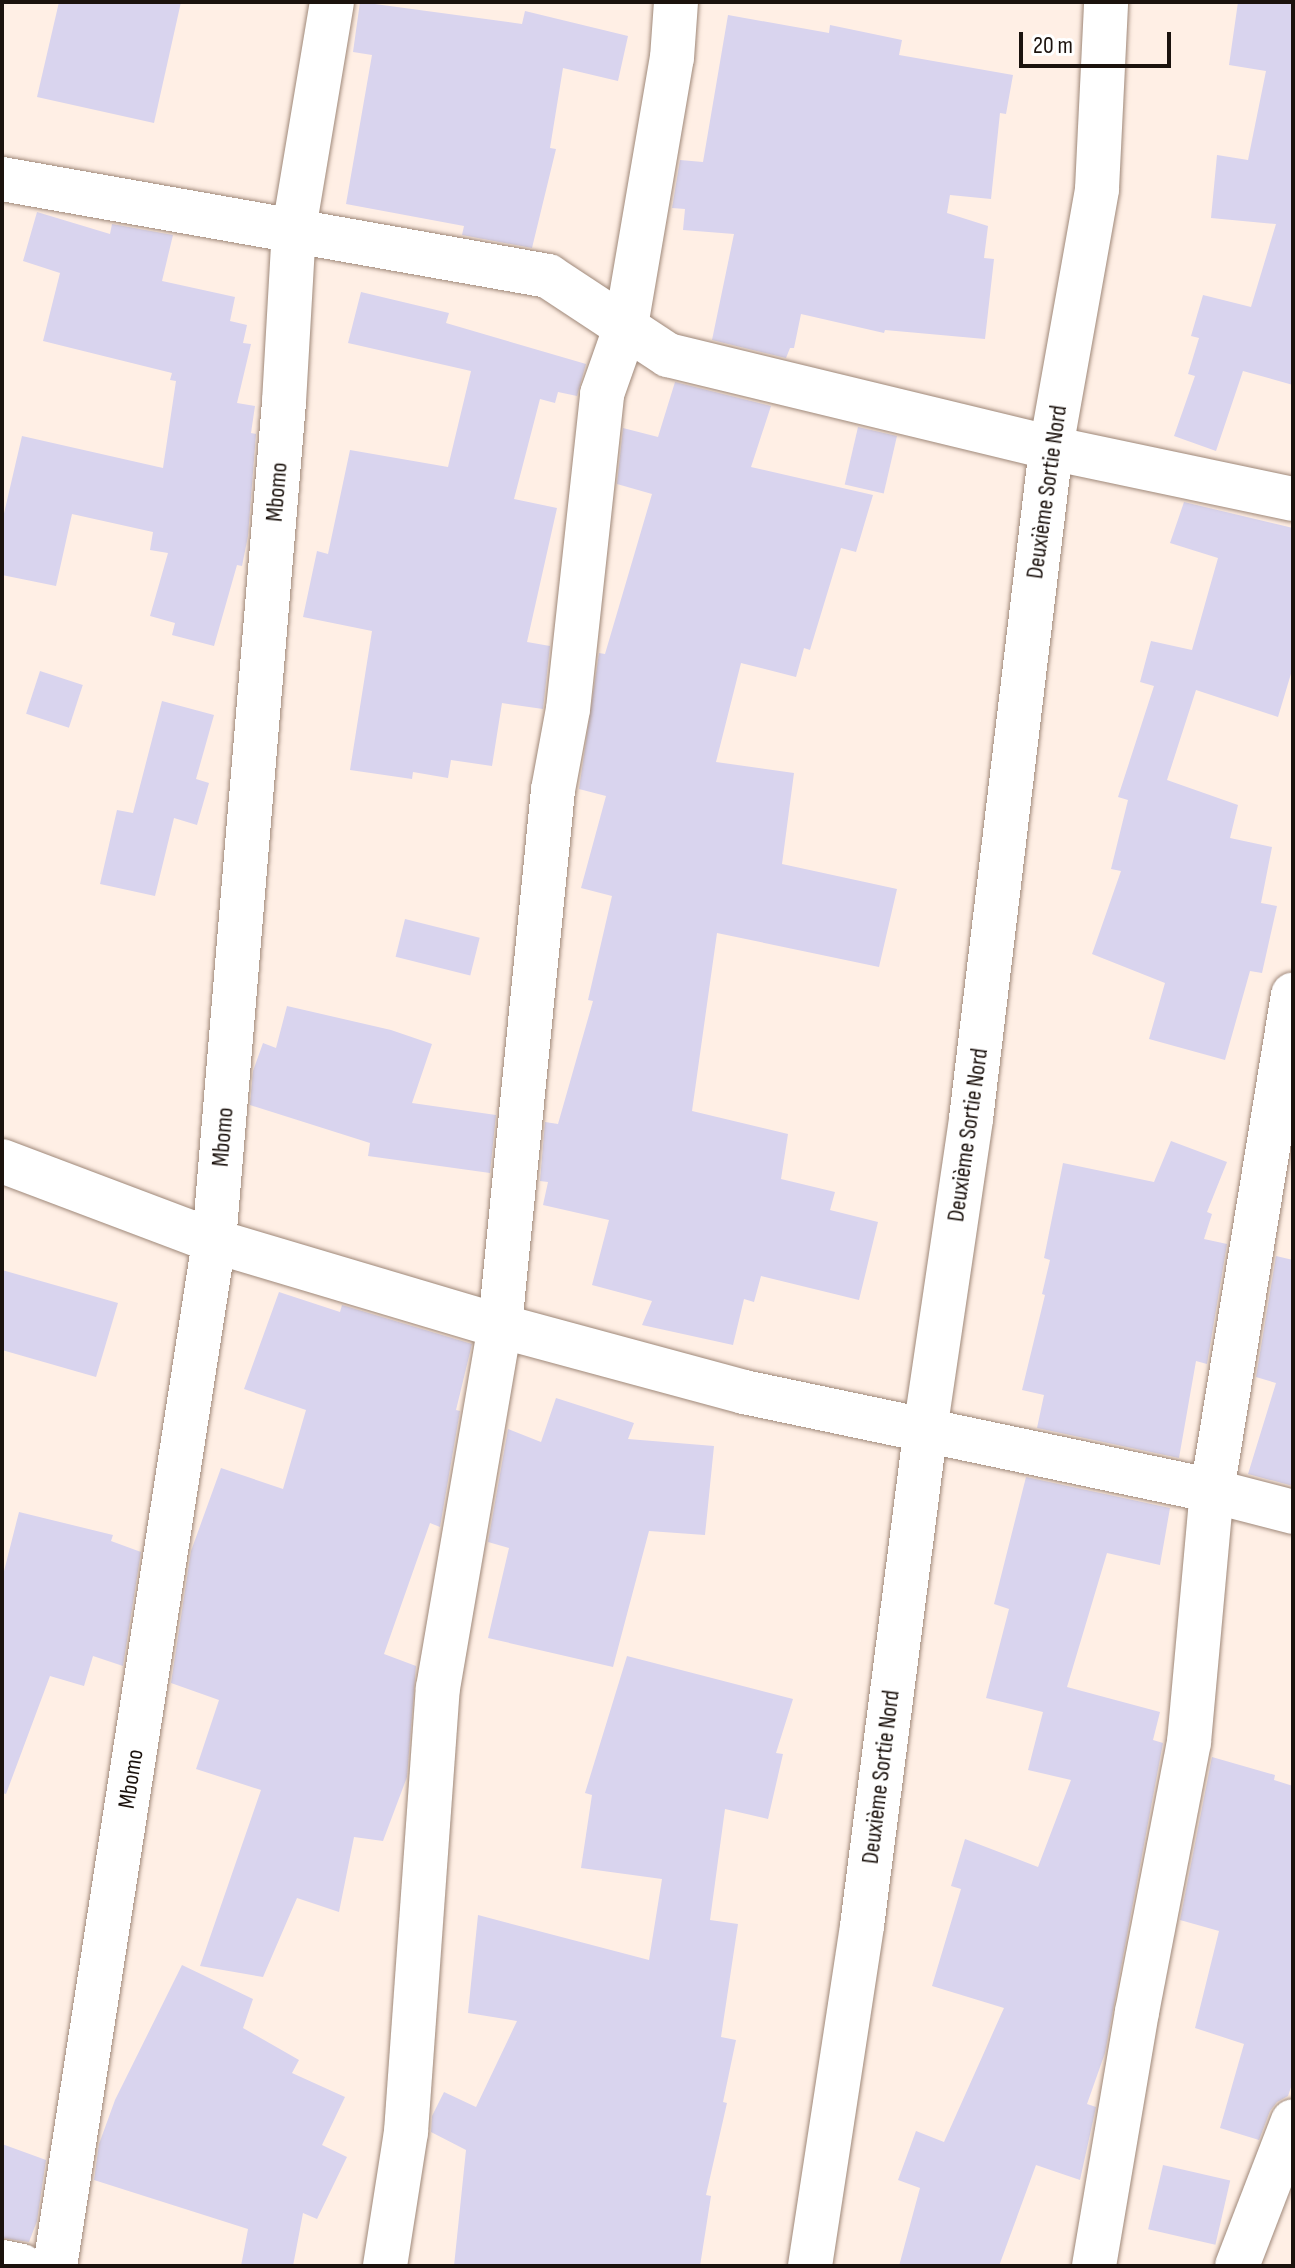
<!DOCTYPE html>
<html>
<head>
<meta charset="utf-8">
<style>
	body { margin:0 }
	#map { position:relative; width:1295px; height:2268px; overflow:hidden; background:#ffefe5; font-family:"Sofia Sans Condensed",sans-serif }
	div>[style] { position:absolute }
	.building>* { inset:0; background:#d9d4ee; transform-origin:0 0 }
	.roads { filter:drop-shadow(0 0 2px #9f8879) drop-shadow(0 0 2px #9f8879) }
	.minor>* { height:44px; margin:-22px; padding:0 22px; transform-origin:22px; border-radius:22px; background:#fff }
	.primary>* { height:44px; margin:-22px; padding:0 22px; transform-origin:22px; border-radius:22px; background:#fff }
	span { translate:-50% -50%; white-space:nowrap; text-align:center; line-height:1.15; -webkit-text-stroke:6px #fff; paint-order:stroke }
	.street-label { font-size:24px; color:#1b120d }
	.frame { position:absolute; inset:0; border:4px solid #1b120d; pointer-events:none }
	.scale { position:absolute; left:1019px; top:32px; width:152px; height:36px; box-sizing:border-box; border:4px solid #1b120d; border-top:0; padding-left:10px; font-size:24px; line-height:28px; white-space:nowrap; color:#1b120d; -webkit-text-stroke:6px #fff; paint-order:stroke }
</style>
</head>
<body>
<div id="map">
	<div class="building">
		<div style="clip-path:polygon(59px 2px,181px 2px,154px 123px,37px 97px)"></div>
		<div style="clip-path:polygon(360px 2px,522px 24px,525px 11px,628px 36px,618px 81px,563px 68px,550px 148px,556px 149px,532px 248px,462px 235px,464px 226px,346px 204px,372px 55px,353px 52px)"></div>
		<div style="clip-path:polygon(1238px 2px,1293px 2px,1293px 385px,1243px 371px,1216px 451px,1174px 436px,1195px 376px,1188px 374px,1199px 338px,1191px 336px,1203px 295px,1251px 307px,1276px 224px,1211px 218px,1217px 155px,1248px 160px,1266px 71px,1229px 65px)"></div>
		<div style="clip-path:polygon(728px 15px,829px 33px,830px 25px,902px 40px,899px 55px,1013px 75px,1006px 114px,1000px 113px,991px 199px,950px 195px,947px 213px,988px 226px,984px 258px,994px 259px,985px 339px,885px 330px,884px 333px,801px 314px,794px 348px,790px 348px,786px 358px,712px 340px,734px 234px,683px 230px,685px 209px,672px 208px,680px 160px,703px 162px)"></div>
		<div style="clip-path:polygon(37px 212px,110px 234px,112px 224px,173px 235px,162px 281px,235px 297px,230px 321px,247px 325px,243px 343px,251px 344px,237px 403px,255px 406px,251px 433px,256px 434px,248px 536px,242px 566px,237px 565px,214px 646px,172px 635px,175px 623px,150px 616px,168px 553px,150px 550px,153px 532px,72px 514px,56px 586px,2px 575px,2px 522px,22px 436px,163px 468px,176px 381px,170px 380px,172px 373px,43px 341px,60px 273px,23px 261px)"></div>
		<div style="clip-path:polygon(361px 292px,449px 313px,446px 323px,586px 364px,577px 396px,558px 392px,555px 403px,540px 399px,514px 499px,557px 508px,527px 642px,550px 646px,543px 709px,502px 703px,492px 766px,451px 760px,448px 778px,413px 772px,412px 779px,350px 770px,372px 631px,303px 617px,317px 551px,328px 554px,350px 450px,448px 467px,471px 371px,348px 343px)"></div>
		<div style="clip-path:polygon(675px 382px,771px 406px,751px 467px,873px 495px,856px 552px,841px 548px,810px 650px,804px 648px,796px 677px,741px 663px,716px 762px,794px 773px,782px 864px,897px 889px,879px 967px,717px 933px,692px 1111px,788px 1134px,781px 1179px,835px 1192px,830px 1210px,878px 1222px,859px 1300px,761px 1276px,754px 1302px,744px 1299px,733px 1345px,642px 1325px,652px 1301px,592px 1285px,609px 1220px,543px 1205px,548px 1182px,540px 1181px,545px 1122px,558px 1124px,593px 1001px,588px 1000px,612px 896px,581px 888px,606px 796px,579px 789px,599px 653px,605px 654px,652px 494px,617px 484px,623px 428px,658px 437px)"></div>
		<div style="left:858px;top:427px;width:40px;height:59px;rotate:13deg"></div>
		<div style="clip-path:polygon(1184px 502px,1293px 528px,1293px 667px,1278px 717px,1196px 690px,1167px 780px,1238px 805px,1230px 838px,1272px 847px,1261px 903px,1277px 906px,1262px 973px,1250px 971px,1225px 1060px,1149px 1039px,1165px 983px,1092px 954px,1121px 871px,1111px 869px,1128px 800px,1118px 797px,1154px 686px,1140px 682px,1151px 641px,1192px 650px,1218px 558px,1170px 543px)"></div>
		<div style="left:40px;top:671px;width:45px;height:45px;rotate:18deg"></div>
		<div style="clip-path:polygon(162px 701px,214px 715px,196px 779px,209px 783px,197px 825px,174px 818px,155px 896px,100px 884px,117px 810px,133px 813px)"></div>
		<div style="left:405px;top:919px;width:77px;height:39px;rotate:14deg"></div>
		<div style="clip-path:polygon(287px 1006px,391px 1030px,432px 1044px,412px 1103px,496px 1115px,490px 1173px,368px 1156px,370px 1143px,250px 1105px,253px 1071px,263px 1043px,276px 1048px)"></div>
		<div style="clip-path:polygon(1171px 1141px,1227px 1162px,1207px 1212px,1212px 1214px,1204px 1239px,1227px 1244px,1207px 1364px,1196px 1361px,1179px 1458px,1037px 1428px,1044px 1395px,1022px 1390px,1045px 1295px,1042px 1294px,1050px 1260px,1044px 1258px,1063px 1163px,1154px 1182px)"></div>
		<div style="clip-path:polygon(1276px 1256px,1293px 1260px,1293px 1486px,1248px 1474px,1276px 1383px,1256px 1377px)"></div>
		<div style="clip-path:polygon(2px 1270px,118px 1303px,96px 1377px,2px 1350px)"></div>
		<div style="clip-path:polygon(279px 1292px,340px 1312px,342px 1305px,472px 1344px,456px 1410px,460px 1411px,440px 1527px,430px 1523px,384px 1654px,416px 1666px,407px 1777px,383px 1841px,354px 1837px,339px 1912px,297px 1898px,263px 1977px,200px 1966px,261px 1790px,196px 1769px,219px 1700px,171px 1683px,191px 1551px,221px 1468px,283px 1489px,306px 1410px,244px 1389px)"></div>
		<div style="clip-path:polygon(556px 1398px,634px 1423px,628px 1439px,714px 1446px,705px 1535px,649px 1531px,613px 1667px,488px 1638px,509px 1548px,488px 1542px,508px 1429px,541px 1442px)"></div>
		<div style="clip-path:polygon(1026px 1477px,1170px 1508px,1160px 1565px,1107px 1553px,1067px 1687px,1160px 1712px,1153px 1740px,1163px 1743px,1105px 2053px,1087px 2104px,1096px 2107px,1080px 2180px,1036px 2165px,999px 2266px,899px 2266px,920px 2188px,898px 2180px,916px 2131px,944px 2142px,1004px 2008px,932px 1986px,961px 1889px,951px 1886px,965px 1839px,1038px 1867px,1071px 1780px,1028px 1770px,1043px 1712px,986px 1698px,1009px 1609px,994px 1604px)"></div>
		<div style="clip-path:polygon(19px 1512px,113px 1535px,111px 1541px,141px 1552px,123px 1666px,93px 1656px,84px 1686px,50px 1676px,6px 1794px,2px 1793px,2px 1579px)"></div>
		<div style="clip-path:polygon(627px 1656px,793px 1699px,776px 1753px,783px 1754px,768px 1819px,725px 1809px,710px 1920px,738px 1924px,721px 2037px,736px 2040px,723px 2102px,727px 2103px,706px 2195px,711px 2196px,700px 2266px,454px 2266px,466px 2150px,431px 2132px,432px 2116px,444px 2092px,476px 2107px,517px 2021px,468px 2013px,478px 1915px,649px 1960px,662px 1879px,581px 1868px,592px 1795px,585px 1793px)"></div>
		<div style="clip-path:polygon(1212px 1757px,1275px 1775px,1274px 1780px,1293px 1786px,1293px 2081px,1288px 2096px,1277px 2102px,1270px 2111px,1259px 2140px,1220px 2128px,1244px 2044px,1195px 2028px,1219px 1931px,1180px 1920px)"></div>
		<div style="clip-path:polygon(182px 1965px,253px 1999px,243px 2028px,299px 2060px,292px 2073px,345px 2097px,322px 2145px,347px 2157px,317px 2219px,303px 2213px,293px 2266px,241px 2266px,248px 2229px,94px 2180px,99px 2144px,115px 2100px)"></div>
		<div style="clip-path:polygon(2px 2144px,46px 2160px,37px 2221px,29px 2242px,2px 2238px)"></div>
		<div style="left:1163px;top:2165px;width:69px;height:66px;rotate:13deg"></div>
	</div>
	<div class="roads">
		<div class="minor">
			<div style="left:2px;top:179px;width:555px;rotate:10.07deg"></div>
			<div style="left:548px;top:276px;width:144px;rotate:33.4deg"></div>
			<div style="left:668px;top:355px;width:394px;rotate:13.6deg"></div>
			<div style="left:1051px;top:448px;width:247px;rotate:11.9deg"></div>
			<div style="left:2px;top:1161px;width:227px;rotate:20.7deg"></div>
			<div style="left:214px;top:1241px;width:298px;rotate:16.6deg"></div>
			<div style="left:500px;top:1326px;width:253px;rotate:15.1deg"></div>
			<div style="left:744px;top:1392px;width:478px;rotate:11.9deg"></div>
			<div style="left:1212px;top:1491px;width:84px;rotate:14.5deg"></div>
			<div style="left:2px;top:2262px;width:20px;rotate:11deg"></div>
			<div style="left:55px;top:2266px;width:1037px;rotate:-81.18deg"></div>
			<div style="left:214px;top:1241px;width:842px;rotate:-85.23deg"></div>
			<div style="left:284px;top:402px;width:173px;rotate:-86.7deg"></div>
			<div style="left:294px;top:229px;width:230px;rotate:-80.5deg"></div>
			<div style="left:385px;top:2266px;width:136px;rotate:-81.1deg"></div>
			<div style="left:406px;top:2132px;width:445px;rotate:-85.9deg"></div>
			<div style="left:438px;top:1688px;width:367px;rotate:-80.3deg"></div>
			<div style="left:500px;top:1326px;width:539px;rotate:-84.35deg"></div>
			<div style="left:553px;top:790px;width:82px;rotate:-79.5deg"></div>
			<div style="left:568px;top:709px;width:317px;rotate:-83.8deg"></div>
			<div style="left:602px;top:394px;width:72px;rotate:-70.6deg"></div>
			<div style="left:626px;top:326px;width:272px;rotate:-80.3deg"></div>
			<div style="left:672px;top:58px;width:56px;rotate:-85.9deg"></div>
			<div style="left:1094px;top:2266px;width:258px;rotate:-80.4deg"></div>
			<div style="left:1137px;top:2012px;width:275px;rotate:-79.1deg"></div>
			<div style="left:1189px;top:1742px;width:252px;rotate:-84.8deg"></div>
			<div style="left:1212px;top:1491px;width:503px;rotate:-80.73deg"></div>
			<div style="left:1237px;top:2266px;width:155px;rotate:-68.9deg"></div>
		</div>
		<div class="primary">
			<div style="left:810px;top:2266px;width:344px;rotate:-81.3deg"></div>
			<div style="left:862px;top:1926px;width:499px;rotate:-82.7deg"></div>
			<div style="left:925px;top:1431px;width:315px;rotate:-81.6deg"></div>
			<div style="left:971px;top:1119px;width:676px;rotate:-83.2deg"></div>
			<div style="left:1051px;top:448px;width:263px;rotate:-79.9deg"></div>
			<div style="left:1097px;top:189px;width:187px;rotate:-87.2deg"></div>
		</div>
	</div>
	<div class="street-label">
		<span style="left:277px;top:492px;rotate:-85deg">Mbomo</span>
		<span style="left:1047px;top:492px;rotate:-82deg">Deuxième Sortie Nord</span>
		<span style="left:968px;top:1135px;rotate:-82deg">Deuxième Sortie Nord</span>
		<span style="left:223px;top:1137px;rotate:-85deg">Mbomo</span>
		<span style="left:881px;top:1777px;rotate:-83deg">Deuxième Sortie Nord</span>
		<span style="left:131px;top:1779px;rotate:-81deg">Mbomo</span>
	</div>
	<div class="frame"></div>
	<div class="scale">20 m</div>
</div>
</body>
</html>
